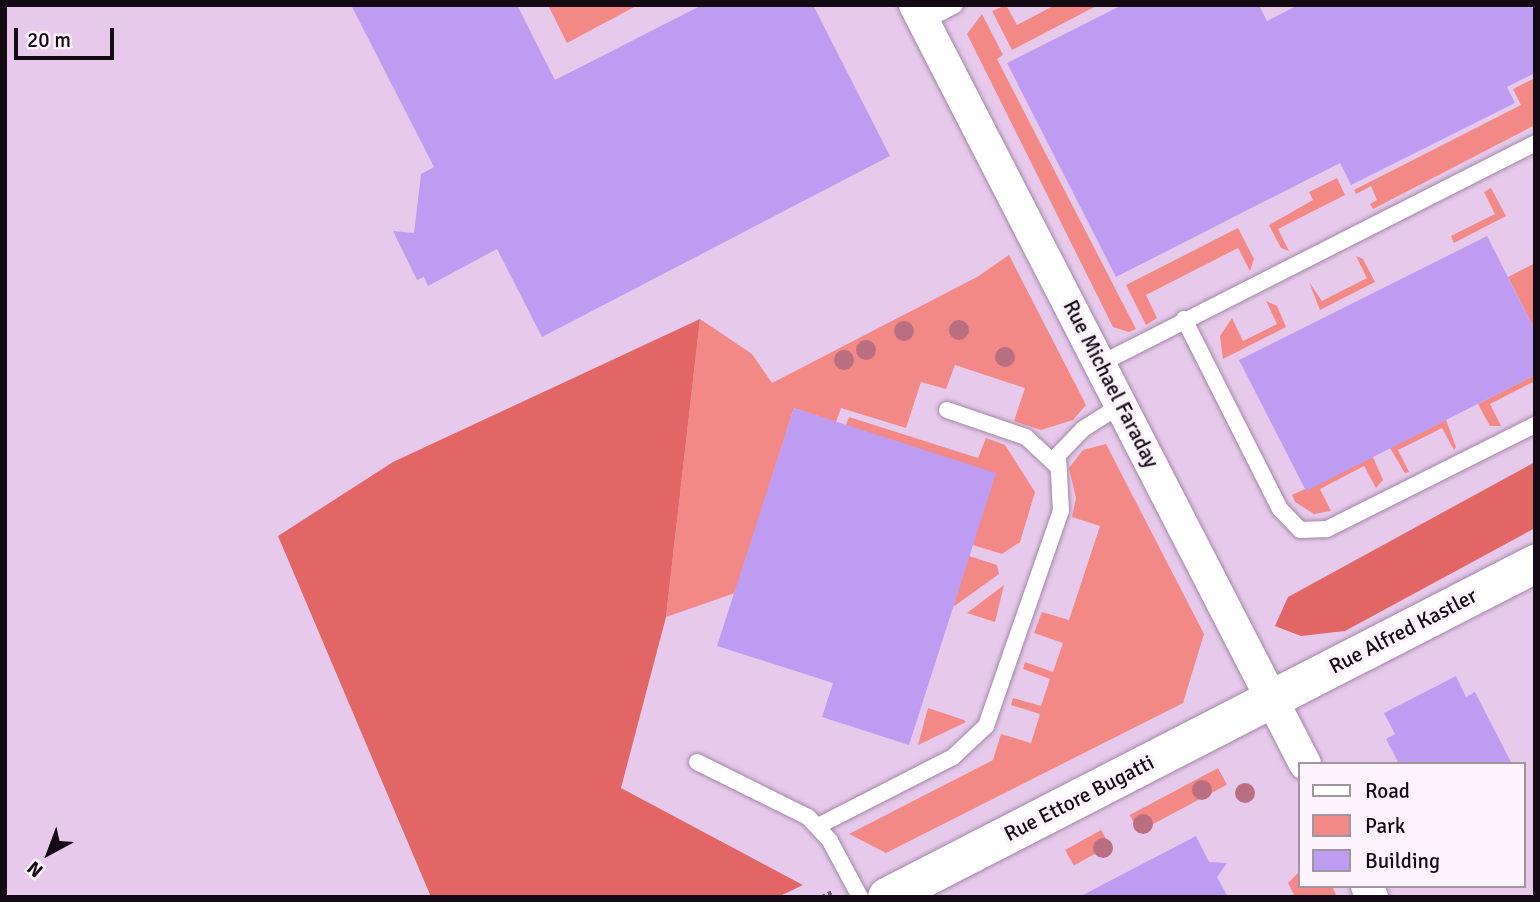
<!DOCTYPE html>
<html>
<head>
<meta charset="utf-8">
<style>
	body { margin:0 }
	#map { position:relative; width:1540px; height:902px; overflow:hidden; background:#e7caeb; font-family:Signika,sans-serif }
	div>[style] { position:absolute }
	.green>* { inset:0; background:#f28986; transform-origin:0 0 }
	.forest>* { inset:0; background:#e36666 }
	.building>* { inset:0; background:#be9cf1 }
	.path>* { height:4.5px; margin-top:-2.25px; transform-origin:0; background:repeating-linear-gradient(90deg,#776479 0 3.5px,transparent 0 7px) }
	.roads { filter:drop-shadow(0 0 2px #a287a6) drop-shadow(0 0 2px #a287a6) }
	.service>* { height:16px; margin:-8px; padding:0 8px; transform-origin:8px; border-radius:8px; background:#fff }
	.minor>* { height:32px; margin:-16px; padding:0 16px; transform-origin:16px; border-radius:16px; background:#fff }
	.secondary>* { height:38px; margin:-19px; padding:0 19px; transform-origin:19px; border-radius:19px; background:#fff }
	.trees>* { width:20px; height:20px; margin:-10px; border-radius:50%; background:#ba6e81 }
	span { translate:-50% -50%; white-space:nowrap; text-align:center; line-height:1.15; -webkit-text-stroke:7px #fcf3fd; paint-order:stroke }
	.street-label { font-size:21px; color:#130a14 }
	.frame { position:absolute; inset:0; border:7px solid #130a14; pointer-events:none }
	.legend { position:absolute; left:1298px; top:762px; width:228px; height:126px; box-sizing:border-box; background:#fcf3fd; border:2px solid #9f96a0; margin:0; padding:9px 12px; list-style:none; font-size:21px; color:#130a14 }
	.legend li { display:flex; align-items:center; gap:14px; height:35px }
	.legend b { width:35px; border:2px solid #9f96a0 }
	.north { position:absolute; left:14px; top:818px; width:70px; height:70px; -webkit-text-stroke:5px #fcf3fd; paint-order:stroke; rotate:221deg; font-size:19px; font-weight:700; line-height:28px; text-align:center; color:#130a14 }
	.north::after { content:''; display:block; margin:auto; width:24px; height:32px; background:#130a14; clip-path:polygon(50% 0,100% 100%,50% 72%,0 100%) }
	.scale { position:absolute; left:14px; top:28px; width:100px; height:32px; box-sizing:border-box; border:4px solid #130a14; border-top:0; padding-left:9px; font-size:21px; line-height:24px; white-space:nowrap; color:#130a14; -webkit-text-stroke:5px #fcf3fd; paint-order:stroke }
</style>
</head>
<body>
<div id="map">
	<div class="green">
		<div style="clip-path:polygon(548px 5px,638px 5px,567px 43px)"></div>
		<div style="clip-path:polygon(1006px 5px,1017px 25px,1055px 5px,1098px 5px,1012px 50px,992px 11px)"></div>
		<div style="clip-path:polygon(982px 14px,1003px 55px,997px 59px,1136px 329px,1129px 332px,1113px 327px,967px 34px)"></div>
		<div style="clip-path:polygon(1535px 78px,1535px 125px,1373px 209px,1370px 204px,1377px 200px,1371px 186px,1356px 194px,1354px 190px,1521px 105px,1513px 89px)"></div>
		<div style="clip-path:polygon(1337px 178px,1345px 195px,1278px 229px,1289px 251px,1281px 248px,1269px 225px,1313px 200px,1309px 192px)"></div>
		<div style="clip-path:polygon(1491px 188px,1506px 216px,1454px 243px,1451px 236px,1495px 214px,1484px 192px)"></div>
		<div style="clip-path:polygon(1238px 228px,1254px 259px,1250px 271px,1238px 248px,1146px 295px,1157px 318px,1146px 325px,1126px 285px)"></div>
		<div style="clip-path:polygon(1009px 255px,1086px 405px,1073px 420px,1041px 430px,1014px 421px,1025px 388px,955px 365px,946px 389px,921px 382px,906px 428px,841px 408px,836px 422px,794px 408px,735px 593px,666px 617px,700px 319px,752px 354px,772px 383px,977px 277px)"></div>
		<div style="clip-path:polygon(1356px 256px,1363px 259px,1375px 282px,1320px 310px,1309px 282px,1322px 301px,1367px 278px)"></div>
		<div style="clip-path:polygon(1535px 263px,1535px 330px,1508px 277px)"></div>
		<div style="clip-path:polygon(1266px 301px,1277px 306px,1286px 327px,1223px 359px,1220px 336px,1232px 318px,1243px 341px,1277px 324px)"></div>
		<div style="clip-path:polygon(1535px 375px,1535px 381px,1490px 404px,1501px 426px,1490px 426px,1478px 404px)"></div>
		<div style="clip-path:polygon(849px 417px,978px 458px,986px 438px,1005px 445px,1035px 492px,1020px 542px,1002px 554px,973px 545px,846px 425px)"></div>
		<div style="clip-path:polygon(1446px 420px,1456px 447px,1454px 450px,1442px 428px,1398px 450px,1409px 472px,1405px 473px,1390px 448px)"></div>
		<div style="clip-path:polygon(1106px 444px,1204px 634px,1183px 703px,886px 853px,849px 834px,993px 760px,1001px 734px,1031px 743px,1040px 714px,1011px 705px,1013px 698px,1041px 706px,1050px 679px,1023px 669px,1025px 662px,1053px 672px,1063px 643px,1034px 633px,1042px 612px,1069px 620px,1100px 526px,1072px 517px,1076px 498px,1069px 468px,1083px 450px)"></div>
		<div style="clip-path:polygon(1373px 457px,1383px 480px,1376px 488px,1364px 466px,1320px 489px,1331px 511px,1314px 514px,1295px 502px,1292px 495px)"></div>
		<div style="clip-path:polygon(969px 556px,997px 565px,999px 574px,953px 607px)"></div>
		<div style="clip-path:polygon(1004px 585px,995px 622px,967px 613px)"></div>
		<div style="clip-path:polygon(928px 708px,964px 720px,966px 722px,918px 745px)"></div>
		<div style="left:1218px;top:768px;width:19px;height:100px;rotate:62deg"></div>
		<div style="left:1101px;top:830px;width:18px;height:41px;rotate:61deg"></div>
		<div style="clip-path:polygon(1300px 871px,1300px 886px,1332px 886px,1337px 897px,1295px 897px,1288px 883px)"></div>
	</div>
	<div class="forest">
		<div style="clip-path:polygon(700px 319px,666px 617px,621px 788px,803px 885px,778px 897px,431px 897px,278px 536px,393px 462px)"></div>
		<div style="clip-path:polygon(1535px 462px,1535px 528px,1345px 631px,1301px 636px,1275px 626px,1288px 597px)"></div>
	</div>
	<div class="building">
		<div style="clip-path:polygon(351px 5px,517px 5px,555px 80px,702px 5px,813px 5px,890px 156px,542px 337px,497px 249px,428px 286px,424px 277px,417px 280px,393px 231px,414px 233px,421px 174px,434px 167px)"></div>
		<div style="clip-path:polygon(1122px 5px,1259px 5px,1267px 21px,1298px 5px,1535px 5px,1535px 73px,1507px 87px,1515px 103px,1351px 185px,1340px 163px,1116px 277px,1007px 63px)"></div>
		<div style="clip-path:polygon(1487px 236px,1535px 330px,1535px 375px,1306px 491px,1239px 360px)"></div>
		<div style="clip-path:polygon(794px 408px,996px 473px,909px 745px,822px 717px,833px 683px,717px 646px)"></div>
		<div style="clip-path:polygon(1456px 676px,1466px 697px,1475px 692px,1512px 764px,1399px 764px,1386px 739px,1395px 734px,1384px 713px)"></div>
		<div style="clip-path:polygon(1196px 836px,1209px 862px,1227px 863px,1217px 877px,1228px 897px,1079px 897px)"></div>
	</div>
	<div class="path">
		<div style="left:822px;top:897px;width:11px;rotate:-27deg"></div>
	</div>
	<div class="roads">
		<div class="service">
			<div style="left:923px;top:22px;width:36px;rotate:-28deg"></div>
			<div style="left:1184px;top:319px;width:213px;rotate:63.2deg"></div>
			<div style="left:1280px;top:509px;width:29px;rotate:46deg"></div>
			<div style="left:1300px;top:530px;width:27px;rotate:-2deg"></div>
			<div style="left:1327px;top:529px;width:233px;rotate:-26.6deg"></div>
			<div style="left:1100px;top:364px;width:488px;rotate:-26.9deg"></div>
			<div style="left:947px;top:410px;width:83px;rotate:18.9deg"></div>
			<div style="left:1026px;top:437px;width:42px;rotate:43.1deg"></div>
			<div style="left:697px;top:762px;width:124px;rotate:26.4deg"></div>
			<div style="left:808px;top:817px;width:33px;rotate:47deg"></div>
			<div style="left:830px;top:841px;width:64px;rotate:61.8deg"></div>
			<div style="left:818px;top:826px;width:152px;rotate:-27.1deg"></div>
			<div style="left:953px;top:757px;width:45px;rotate:-43.2deg"></div>
			<div style="left:986px;top:726px;width:228px;rotate:-70.8deg"></div>
			<div style="left:1061px;top:511px;width:56px;rotate:-93.1deg"></div>
			<div style="left:1058px;top:455px;width:36px;rotate:-46deg"></div>
			<div style="left:1083px;top:429px;width:45px;rotate:-32.3deg"></div>
		</div>
		<div class="minor">
			<div style="left:915px;top:5px;width:853px;rotate:62.8deg"></div>
			<div style="left:1367px;top:886px;width:12px;rotate:66deg"></div>
		</div>
		<div class="secondary">
			<div style="left:887px;top:897px;width:729px;rotate:-27.2deg"></div>
		</div>
	</div>
	<div class="trees">
		<div style="left:959px;top:330px"></div>
		<div style="left:904px;top:331px"></div>
		<div style="left:866px;top:350px"></div>
		<div style="left:1005px;top:357px"></div>
		<div style="left:844px;top:360px"></div>
		<div style="left:1202px;top:790px"></div>
		<div style="left:1245px;top:793px"></div>
		<div style="left:1143px;top:824px"></div>
		<div style="left:1103px;top:848px"></div>
	</div>
	<div class="street-label">
		<span style="left:1111px;top:384px;rotate:63deg">Rue Michael Faraday</span>
		<span style="left:1403px;top:631px;rotate:-27deg">Rue Alfred Kastler</span>
		<span style="left:1079px;top:798px;rotate:-27deg">Rue Ettore Bugatti</span>
	</div>
	<div class="frame"></div>
	<ul class="legend">
	<li><b style="height:9px;background:#fff"></b>Road</li>
	<li><b style="height:19px;background:#f28986"></b>Park</li>
	<li><b style="height:19px;background:#be9cf1"></b>Building</li>
	</ul>
	<div class="north">N</div>
	<div class="scale">20 m</div>
</div>
</body>
</html>
